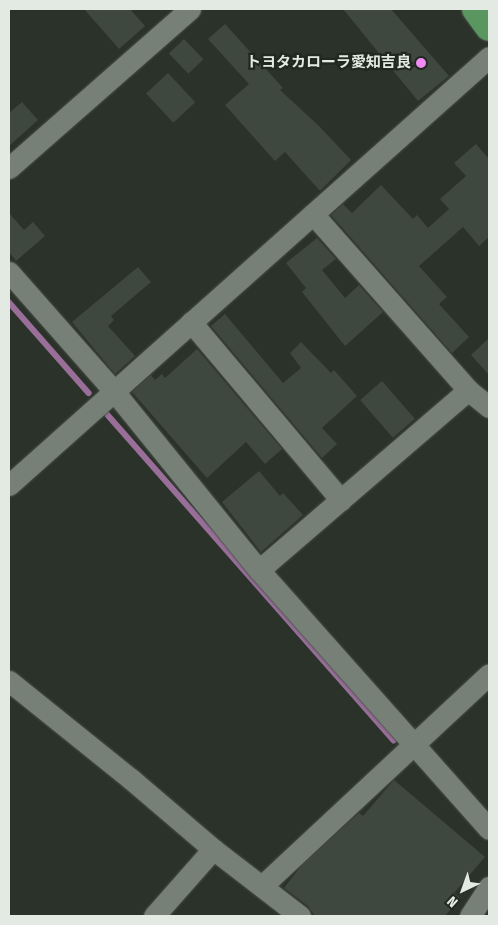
<!DOCTYPE html>
<html>
<head>
<meta charset="utf-8">
<style>
	body { margin:0 }
	#map { position:relative; width:498px; height:925px; overflow:hidden; background:#2a322a; font-family:"Fira Sans Condensed","Noto Sans JP",sans-serif }
	div>[style] { position:absolute }
	.stream>* { height:5.5px; margin:-2.75px; padding:0 2.75px; transform-origin:2.75px; border-radius:2.75px; background:#996f9a }
	.building>* { inset:0; background:#3f483f; transform-origin:0 0 }
	.roads { filter:drop-shadow(0 0 1px #485048) drop-shadow(0 0 1px #485048) }
	.minor>* { height:21px; margin:-10.5px; padding:0 10.5px; transform-origin:10.5px; border-radius:10.5px; background:#768076 }
	.trunk>* { height:28px; margin:-14px; padding:0 14px; transform-origin:14px; border-radius:14px; background:#5a9660 }
	.dots>* { width:14px; height:14px; translate:-50% -50%; box-sizing:border-box; border:2px solid #202820; border-radius:50% }
	span { translate:-50% -50%; white-space:nowrap; text-align:center; line-height:1.15; -webkit-text-stroke:4.5px #202820; paint-order:stroke }
	.poi-label { font-size:15px; color:#e3e9e3; font-weight:700 }
	.right { translate:-100% -50%; text-align:right }
	.frame { position:absolute; inset:0; border:10px solid #e3e9e3; pointer-events:none }
	.north { position:absolute; left:438px; top:865px; width:50px; height:50px; -webkit-text-stroke:4px #202820; paint-order:stroke; rotate:222deg; font-size:14px; font-weight:700; line-height:20px; text-align:center; color:#e3e9e3 }
	.north::after { content:''; display:block; margin:auto; width:18px; height:22px; background:#e3e9e3; clip-path:polygon(50% 0,100% 100%,50% 72%,0 100%) }
</style>
</head>
<body>
<div id="map">
	<div class="stream">
		<div style="left:9px;top:302px;width:121px;rotate:48.7deg"></div>
		<div style="left:108px;top:415px;width:433px;rotate:48.7deg"></div>
	</div>
	<div class="building">
		<div style="clip-path:polygon(84px 9px,130px 9px,145px 26px,119px 49px)"></div>
		<div style="clip-path:polygon(343px 9px,391px 9px,449px 76px,418px 101px)"></div>
		<div style="clip-path:polygon(225px 24px,283px 88px,280px 90px,320px 127px,351px 160px,320px 191px,285px 152px,275px 161px,225px 105px,249px 84px,208px 39px)"></div>
		<div style="left:184px;top:39px;width:28px;height:21px;rotate:46deg"></div>
		<div style="left:168px;top:73px;width:40px;height:30px;rotate:47deg"></div>
		<div style="clip-path:polygon(22px 102px,38px 120px,9px 146px,9px 113px)"></div>
		<div style="clip-path:polygon(476px 144px,489px 159px,489px 237px,479px 246px,463px 227px,419px 266px,447px 297px,439px 304px,469px 337px,452px 353px,331px 215px,343px 204px,352px 213px,381px 185px,413px 219px,417px 215px,428px 228px,449px 209px,440px 199px,466px 176px,454px 163px)"></div>
		<div style="clip-path:polygon(9px 213px,24px 230px,33px 222px,45px 236px,16px 261px,9px 252px)"></div>
		<div style="clip-path:polygon(317px 238px,336px 259px,322px 270px,345px 298px,359px 285px,383px 312px,345px 346px,302px 292px,306px 288px,286px 263px)"></div>
		<div style="clip-path:polygon(138px 267px,151px 282px,111px 316px,114px 320px,108px 326px,135px 356px,115px 374px,72px 322px)"></div>
		<div style="clip-path:polygon(225px 314px,283px 383px,301px 368px,290px 353px,301px 342px,331px 373px,334px 370px,357px 396px,322px 428px,337px 444px,322px 458px,211px 326px)"></div>
		<div style="clip-path:polygon(489px 338px,489px 375px,471px 355px)"></div>
		<div style="clip-path:polygon(197px 349px,282px 449px,265px 464px,246px 442px,207px 478px,132px 392px,151px 375px,155px 380px,162px 374px,165px 378px)"></div>
		<div style="left:382px;top:381px;width:50px;height:29px;rotate:49deg"></div>
		<div style="clip-path:polygon(259px 471px,280px 496px,283px 493px,303px 515px,261px 552px,222px 502px)"></div>
		<div style="clip-path:polygon(394px 780px,485px 857px,454px 893px,460px 898px,445px 916px,315px 916px,308px 906px,284px 888px,302px 865px,359px 813px,363px 816px)"></div>
	</div>
	<div class="roads">
		<div class="minor">
			<div style="left:9px;top:168px;width:241px;rotate:-41.3deg"></div>
			<div style="left:313px;top:214px;width:235px;rotate:48.6deg"></div>
			<div style="left:468px;top:390px;width:27px;rotate:39deg"></div>
			<div style="left:9px;top:272px;width:157px;rotate:48.6deg"></div>
			<div style="left:113px;top:390px;width:232px;rotate:51deg"></div>
			<div style="left:259px;top:570px;width:346px;rotate:48.4deg"></div>
			<div style="left:191px;top:322px;width:233px;rotate:49.9deg"></div>
			<div style="left:9px;top:485px;width:643px;rotate:-41.72deg"></div>
			<div style="left:259px;top:570px;width:276px;rotate:-40.7deg"></div>
			<div style="left:9px;top:681px;width:156px;rotate:38.8deg"></div>
			<div style="left:131px;top:779px;width:108px;rotate:40.5deg"></div>
			<div style="left:213px;top:849px;width:110px;rotate:37.6deg"></div>
			<div style="left:263px;top:885px;width:309px;rotate:-43deg"></div>
			<div style="left:154px;top:916px;width:89px;rotate:-48.6deg"></div>
			<div style="left:470px;top:916px;width:35px;rotate:-57deg"></div>
		</div>
		<div class="trunk">
			<div style="left:476px;top:9px;width:22px;rotate:54deg"></div>
		</div>
	</div>
	<div class="dots">
		<div style="left:421px;top:63px;background:#f08bf5"></div>
	</div>
	<div class="poi-label">
		<span class="right" style="left:411px;top:63px">トヨタカローラ愛知吉良</span>
	</div>
	<div class="frame"></div>
	<div class="north">N</div>
</div>
</body>
</html>
